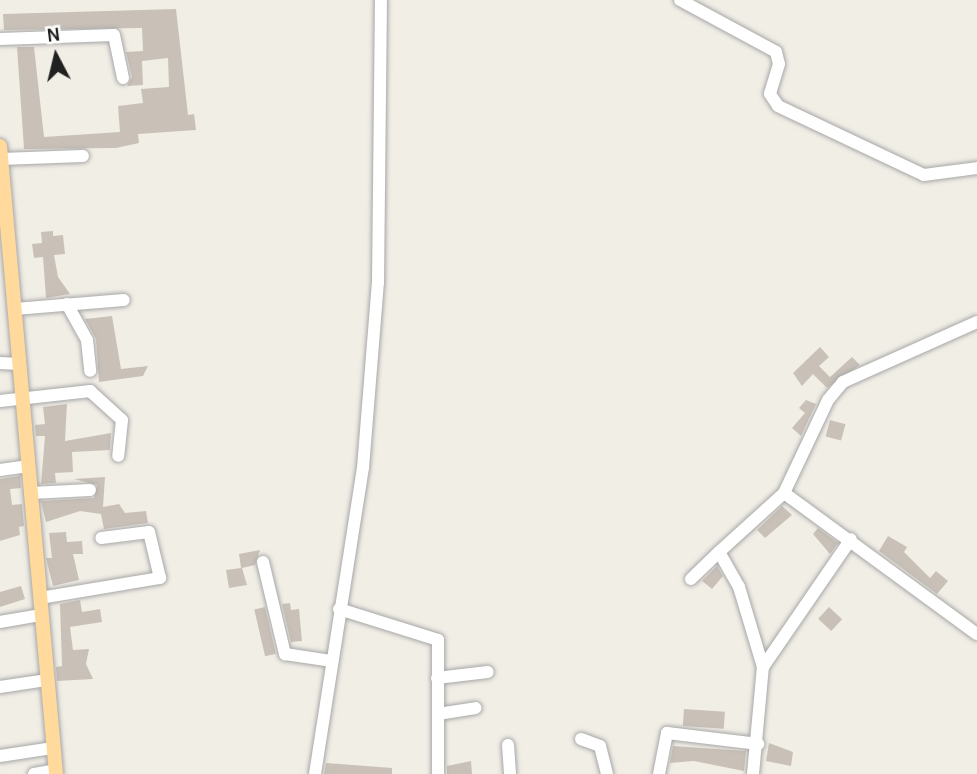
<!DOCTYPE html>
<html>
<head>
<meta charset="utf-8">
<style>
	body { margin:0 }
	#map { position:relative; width:977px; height:774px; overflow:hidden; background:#f1eee6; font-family:Karla,sans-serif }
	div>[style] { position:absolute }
	.building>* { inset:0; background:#c9c1b8; transform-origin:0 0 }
	.roads { filter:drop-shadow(0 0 2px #a7a7a7) drop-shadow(0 0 2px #a7a7a7) }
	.minor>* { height:12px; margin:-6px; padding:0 6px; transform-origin:6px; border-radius:6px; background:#fff }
	.major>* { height:14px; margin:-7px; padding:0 7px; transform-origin:7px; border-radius:7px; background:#ffda9c }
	span { translate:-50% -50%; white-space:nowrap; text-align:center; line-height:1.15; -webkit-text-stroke:5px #fff; paint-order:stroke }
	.north { position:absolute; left:21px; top:21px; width:70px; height:70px; -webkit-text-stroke:5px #fff; paint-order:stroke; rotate:353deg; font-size:19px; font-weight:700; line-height:28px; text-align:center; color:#202020 }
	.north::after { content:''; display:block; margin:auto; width:24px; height:32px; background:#202020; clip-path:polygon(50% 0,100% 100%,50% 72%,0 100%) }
</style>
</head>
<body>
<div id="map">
	<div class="building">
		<div style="clip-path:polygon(176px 9px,188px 115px,194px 114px,196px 130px,138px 134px,139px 143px,116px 148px,24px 149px,17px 47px,34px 47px,44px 137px,120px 132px,118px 106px,143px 103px,141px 89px,169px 87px,168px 58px,142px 61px,143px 85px,127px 86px,132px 77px,126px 52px,143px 51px,142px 28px,4px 30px,3px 14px)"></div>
		<div style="clip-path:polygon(53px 231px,53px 236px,63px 235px,65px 254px,54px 255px,58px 277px,70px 294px,46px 298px,43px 257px,34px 258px,32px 244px,42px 243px,41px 232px)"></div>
		<div style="clip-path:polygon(112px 316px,121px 369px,148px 366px,143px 376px,99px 382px,96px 339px,85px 319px)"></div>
		<div style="clip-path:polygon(820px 347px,829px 357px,819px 366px,830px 377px,852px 357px,860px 365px,827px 388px,813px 374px,802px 386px,793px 373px)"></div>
		<div style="clip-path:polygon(806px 400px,816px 404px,801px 436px,792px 428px,805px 413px,799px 408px)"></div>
		<div style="clip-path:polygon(67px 404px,65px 441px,111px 433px,110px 450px,72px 452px,73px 472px,55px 473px,56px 483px,41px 484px,45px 436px,36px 436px,35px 425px,45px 424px,43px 407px)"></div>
		<div style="left:830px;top:420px;width:16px;height:17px;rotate:15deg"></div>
		<div style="clip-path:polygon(20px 476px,21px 488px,10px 489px,12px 505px,22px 504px,24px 526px,19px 527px,20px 535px,0 541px,0 479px)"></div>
		<div style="clip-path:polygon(105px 477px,103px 507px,119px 504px,125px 513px,146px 511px,148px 523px,104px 529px,101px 514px,80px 511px,46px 522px,41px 501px,94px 498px,97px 485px,74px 479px)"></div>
		<div style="clip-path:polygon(782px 506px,792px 515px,765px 538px,757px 530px)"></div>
		<div style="clip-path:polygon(818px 528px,838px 543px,830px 554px,813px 534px)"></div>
		<div style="clip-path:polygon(66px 532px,67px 542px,82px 541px,83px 554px,73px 554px,79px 580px,53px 586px,46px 558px,52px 558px,49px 533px)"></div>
		<div style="clip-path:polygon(888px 536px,907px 547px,904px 552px,930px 578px,936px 571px,948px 581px,937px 594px,879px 551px)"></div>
		<div style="clip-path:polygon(260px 550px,255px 565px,242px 568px,247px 585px,229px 588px,226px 570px,241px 568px,239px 554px)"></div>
		<div style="clip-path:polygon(717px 566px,723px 576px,712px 589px,702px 581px)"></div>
		<div style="clip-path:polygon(21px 586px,25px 599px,0 607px,0 592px)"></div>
		<div style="clip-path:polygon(80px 600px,82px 612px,100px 609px,102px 622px,70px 627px,73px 650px,89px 649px,86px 664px,93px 679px,57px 681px,56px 667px,62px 666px,60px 604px)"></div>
		<div style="clip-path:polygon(290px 603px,291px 610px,299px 609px,302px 641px,291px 642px,282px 604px)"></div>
		<div style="left:265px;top:607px;width:48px;height:11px;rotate:77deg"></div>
		<div style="left:829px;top:607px;width:18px;height:16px;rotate:43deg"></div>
		<div style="left:684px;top:709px;width:41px;height:17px;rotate:4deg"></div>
		<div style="clip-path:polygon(769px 743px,793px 752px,791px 766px,766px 761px)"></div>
		<div style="clip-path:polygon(673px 746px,746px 751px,744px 771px,694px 761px,670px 763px)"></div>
		<div style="clip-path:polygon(471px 761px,472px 774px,447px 774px,447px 766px)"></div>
		<div style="clip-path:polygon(326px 763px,392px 768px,392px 774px,324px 774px)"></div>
	</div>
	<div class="roads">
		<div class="minor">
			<div style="left:680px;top:0;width:109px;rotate:28.4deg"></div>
			<div style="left:776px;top:52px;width:12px;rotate:76deg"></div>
			<div style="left:779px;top:64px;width:31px;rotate:107deg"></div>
			<div style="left:770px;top:94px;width:14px;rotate:56deg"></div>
			<div style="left:778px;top:106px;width:161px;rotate:25.3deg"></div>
			<div style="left:924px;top:175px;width:53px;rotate:-7.5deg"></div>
			<div style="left:0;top:39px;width:114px;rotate:-2deg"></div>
			<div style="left:114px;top:35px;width:44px;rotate:78.2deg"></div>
			<div style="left:1px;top:159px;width:82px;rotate:-2.1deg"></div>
			<div style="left:67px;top:304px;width:41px;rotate:60.9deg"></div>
			<div style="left:87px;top:340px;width:31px;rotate:84deg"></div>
			<div style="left:15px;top:309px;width:109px;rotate:-4.7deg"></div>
			<div style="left:977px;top:322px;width:147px;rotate:155.9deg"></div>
			<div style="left:843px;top:382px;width:23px;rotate:130deg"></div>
			<div style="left:828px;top:400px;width:103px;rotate:115.3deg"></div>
			<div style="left:784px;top:493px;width:239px;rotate:36.2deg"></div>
			<div style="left:0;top:363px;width:20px;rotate:3deg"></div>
			<div style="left:0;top:401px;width:91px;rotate:-6.3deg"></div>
			<div style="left:90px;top:391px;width:43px;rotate:42.2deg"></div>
			<div style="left:122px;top:420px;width:36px;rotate:96deg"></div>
			<div style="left:0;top:470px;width:29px;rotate:-8deg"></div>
			<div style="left:31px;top:493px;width:59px;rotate:-2.9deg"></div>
			<div style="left:263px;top:562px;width:95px;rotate:76.6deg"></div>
			<div style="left:285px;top:654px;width:48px;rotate:8.5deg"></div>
			<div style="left:691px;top:579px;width:39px;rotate:-44deg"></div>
			<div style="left:40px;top:598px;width:122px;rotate:-9.5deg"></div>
			<div style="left:160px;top:578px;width:47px;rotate:-103.4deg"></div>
			<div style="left:149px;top:532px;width:48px;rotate:172.9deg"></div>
			<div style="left:339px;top:609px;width:104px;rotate:17.4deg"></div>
			<div style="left:438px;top:640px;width:134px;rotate:90deg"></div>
			<div style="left:0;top:622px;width:42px;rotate:-9.7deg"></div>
			<div style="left:763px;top:667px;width:155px;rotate:-55.5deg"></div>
			<div style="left:437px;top:678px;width:51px;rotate:-6.7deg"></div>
			<div style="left:0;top:687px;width:48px;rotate:-8.5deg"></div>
			<div style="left:438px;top:714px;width:38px;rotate:-9deg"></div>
			<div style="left:581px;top:739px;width:20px;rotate:20deg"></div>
			<div style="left:600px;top:746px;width:29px;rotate:76deg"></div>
			<div style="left:508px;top:745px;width:29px;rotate:86deg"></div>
			<div style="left:0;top:756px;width:54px;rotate:-8.6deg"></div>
			<div style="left:34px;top:774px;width:22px;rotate:-10deg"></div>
			<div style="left:315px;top:774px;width:310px;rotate:-81.1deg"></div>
			<div style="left:363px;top:468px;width:186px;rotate:-85.4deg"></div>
			<div style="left:378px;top:283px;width:283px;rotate:-89.4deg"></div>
			<div style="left:659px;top:774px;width:42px;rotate:-79deg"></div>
			<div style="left:667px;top:733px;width:92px;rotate:6.9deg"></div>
			<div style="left:753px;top:774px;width:107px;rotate:-84.7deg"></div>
			<div style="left:763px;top:667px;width:84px;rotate:-106.7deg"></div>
			<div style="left:739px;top:587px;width:40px;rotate:-119.7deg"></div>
			<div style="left:719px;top:552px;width:88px;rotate:-42.2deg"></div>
		</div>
		<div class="major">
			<div style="left:0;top:146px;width:630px;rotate:84.9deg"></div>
		</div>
	</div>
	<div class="north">N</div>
</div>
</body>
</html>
